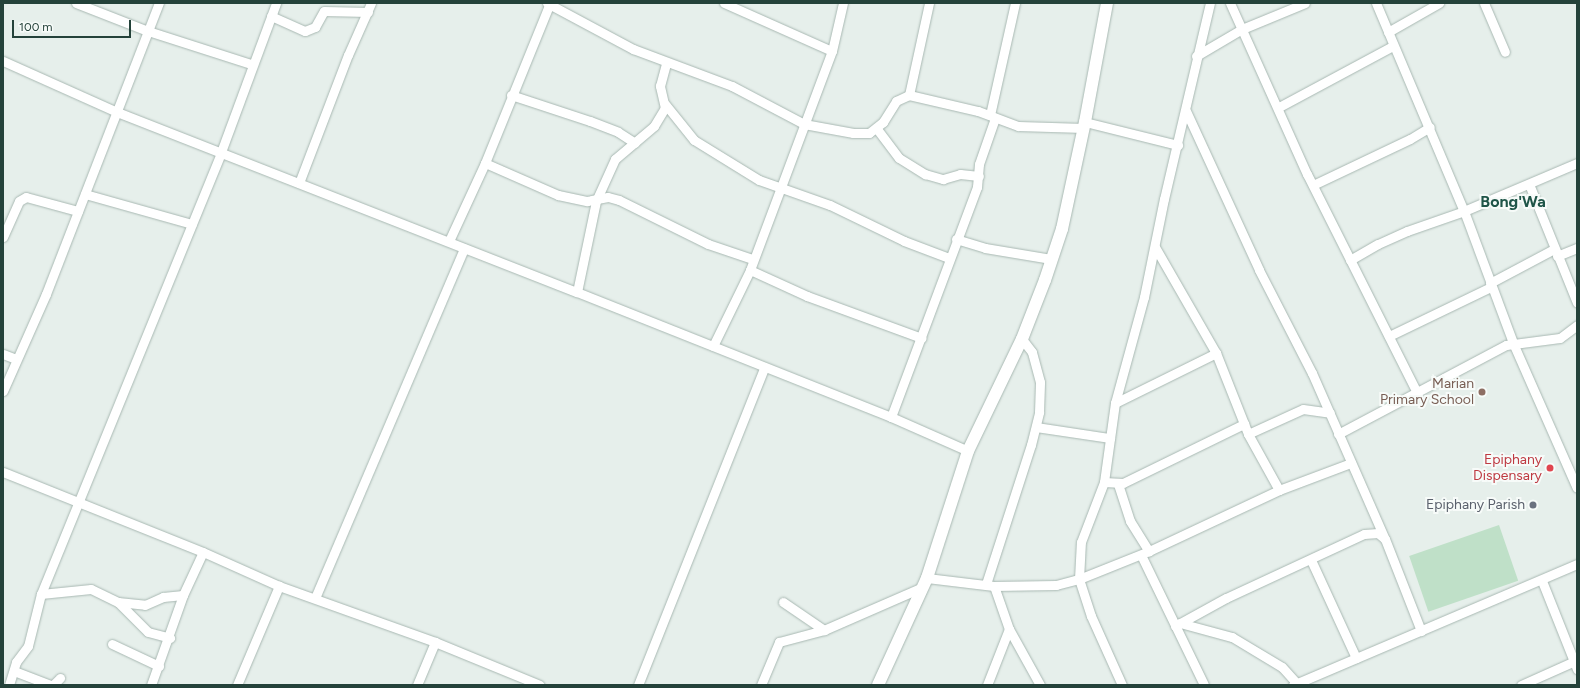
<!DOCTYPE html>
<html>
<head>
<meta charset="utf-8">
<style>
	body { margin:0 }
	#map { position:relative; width:1580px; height:688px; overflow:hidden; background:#e6efeb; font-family:Figtree,sans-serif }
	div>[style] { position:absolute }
	.green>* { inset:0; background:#bfe0c8; transform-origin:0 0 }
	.roads { filter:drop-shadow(0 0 1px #a8b8b2) drop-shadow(0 0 1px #a8b8b2) }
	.minor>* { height:9px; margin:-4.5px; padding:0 4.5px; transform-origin:4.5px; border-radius:4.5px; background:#fff }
	.secondary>* { height:12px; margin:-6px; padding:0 6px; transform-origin:6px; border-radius:6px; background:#fff }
	.dots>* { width:11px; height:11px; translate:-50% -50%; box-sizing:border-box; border:2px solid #f7fbf9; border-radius:50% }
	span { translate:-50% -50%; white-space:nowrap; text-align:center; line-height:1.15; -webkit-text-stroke:4px #f7fbf9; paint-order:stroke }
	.education-label { font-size:14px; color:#785e54 }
	.right { translate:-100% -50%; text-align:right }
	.health-label { font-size:14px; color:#be3a42 }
	.worship-label { font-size:14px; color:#5b616d }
	.quarter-label { font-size:16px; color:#1f5548; font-weight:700 }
	.frame { position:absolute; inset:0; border:4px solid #24423a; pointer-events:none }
	.scale { position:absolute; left:12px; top:20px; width:119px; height:18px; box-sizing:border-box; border:2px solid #24423a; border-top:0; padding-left:5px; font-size:12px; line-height:14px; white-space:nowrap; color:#24423a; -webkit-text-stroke:3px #f7fbf9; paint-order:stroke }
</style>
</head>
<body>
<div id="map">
	<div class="green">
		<div style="left:1499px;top:525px;width:59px;height:95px;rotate:71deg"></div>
	</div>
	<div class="roads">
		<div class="minor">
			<div style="left:76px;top:3px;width:77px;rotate:21.3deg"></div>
			<div style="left:148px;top:31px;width:108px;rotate:17.8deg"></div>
			<div style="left:547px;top:3px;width:98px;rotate:28.1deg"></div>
			<div style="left:633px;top:49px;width:106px;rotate:20.5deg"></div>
			<div style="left:732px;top:86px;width:81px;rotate:27.8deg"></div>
			<div style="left:804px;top:124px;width:50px;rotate:10.4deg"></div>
			<div style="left:853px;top:133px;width:16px"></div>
			<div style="left:869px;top:133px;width:18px;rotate:-38deg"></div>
			<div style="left:883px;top:122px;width:25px;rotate:-58deg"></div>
			<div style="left:896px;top:101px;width:14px;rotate:-25deg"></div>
			<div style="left:909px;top:95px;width:71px;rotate:13.1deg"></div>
			<div style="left:978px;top:111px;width:43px;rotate:20.6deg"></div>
			<div style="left:1018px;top:126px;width:66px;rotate:1.7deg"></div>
			<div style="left:724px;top:3px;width:118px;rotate:24deg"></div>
			<div style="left:1230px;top:3px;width:188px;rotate:65.8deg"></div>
			<div style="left:1307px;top:174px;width:243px;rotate:63.3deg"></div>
			<div style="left:1376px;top:3px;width:226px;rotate:67.1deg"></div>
			<div style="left:1464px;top:211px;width:141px;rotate:69.6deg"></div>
			<div style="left:1513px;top:343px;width:158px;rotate:66.2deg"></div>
			<div style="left:1484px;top:3px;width:53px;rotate:66.8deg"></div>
			<div style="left:271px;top:16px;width:37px;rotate:24deg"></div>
			<div style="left:305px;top:31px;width:11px;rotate:-22deg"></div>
			<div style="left:315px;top:27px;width:18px;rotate:-61deg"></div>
			<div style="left:324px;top:11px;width:44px;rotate:1.3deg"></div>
			<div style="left:1388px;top:32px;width:59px;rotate:-29.6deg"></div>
			<div style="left:1196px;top:56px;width:53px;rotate:-30.4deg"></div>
			<div style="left:1242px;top:29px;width:68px;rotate:-22.4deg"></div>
			<div style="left:3px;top:61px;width:125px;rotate:24.1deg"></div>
			<div style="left:117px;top:112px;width:494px;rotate:21.4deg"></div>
			<div style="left:577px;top:292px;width:338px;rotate:21.7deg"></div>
			<div style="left:891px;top:417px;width:84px;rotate:23.8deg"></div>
			<div style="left:511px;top:95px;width:83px;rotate:18.2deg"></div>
			<div style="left:590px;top:121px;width:30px;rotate:21deg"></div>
			<div style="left:618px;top:132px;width:20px;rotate:33deg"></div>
			<div style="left:909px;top:95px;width:94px;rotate:-77.7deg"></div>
			<div style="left:665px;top:104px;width:46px;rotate:51.1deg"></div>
			<div style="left:694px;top:140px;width:76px;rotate:31.6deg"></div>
			<div style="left:759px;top:180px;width:75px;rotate:19.4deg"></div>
			<div style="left:830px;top:205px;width:82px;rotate:25.9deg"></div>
			<div style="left:904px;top:241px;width:48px;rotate:20.7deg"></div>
			<div style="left:1279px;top:107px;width:129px;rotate:-28.2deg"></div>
			<div style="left:1186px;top:111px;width:175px;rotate:65.3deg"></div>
			<div style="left:1259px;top:270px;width:116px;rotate:62.8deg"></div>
			<div style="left:1312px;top:373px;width:181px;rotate:66.3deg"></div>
			<div style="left:1385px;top:539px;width:99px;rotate:68.6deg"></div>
			<div style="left:990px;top:115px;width:115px;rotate:-77.4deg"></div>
			<div style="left:1085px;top:122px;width:96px;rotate:13.9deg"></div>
			<div style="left:877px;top:129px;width:36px;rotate:53deg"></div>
			<div style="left:899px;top:158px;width:31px;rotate:32deg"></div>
			<div style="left:925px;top:174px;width:19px;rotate:16deg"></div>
			<div style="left:943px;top:179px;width:18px;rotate:-16deg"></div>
			<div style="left:960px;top:174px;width:19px;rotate:6deg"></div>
			<div style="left:485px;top:163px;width:80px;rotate:23.7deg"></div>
			<div style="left:558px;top:195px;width:30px;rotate:12deg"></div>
			<div style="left:587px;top:201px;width:21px;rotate:-11deg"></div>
			<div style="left:608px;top:197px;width:11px;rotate:15deg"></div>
			<div style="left:619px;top:200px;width:99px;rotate:26.3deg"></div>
			<div style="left:708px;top:244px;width:46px;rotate:18.8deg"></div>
			<div style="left:299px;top:183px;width:137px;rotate:-69.1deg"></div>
			<div style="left:348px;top:55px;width:57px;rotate:-66.1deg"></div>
			<div style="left:1529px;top:184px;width:128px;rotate:68deg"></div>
			<div style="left:1313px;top:185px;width:107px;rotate:-25.4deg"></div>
			<div style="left:1410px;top:139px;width:23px;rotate:-31deg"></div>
			<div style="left:85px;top:194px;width:111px;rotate:15.7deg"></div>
			<div style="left:3px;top:237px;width:39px;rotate:-66deg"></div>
			<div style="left:19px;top:201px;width:8px;rotate:-30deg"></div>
			<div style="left:26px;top:197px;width:54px;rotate:15.1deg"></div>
			<div style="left:956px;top:239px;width:30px;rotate:17deg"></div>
			<div style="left:985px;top:248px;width:67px;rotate:9.5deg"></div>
			<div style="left:449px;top:241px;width:86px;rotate:-65.2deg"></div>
			<div style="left:485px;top:163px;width:173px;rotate:-67.9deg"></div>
			<div style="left:1155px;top:247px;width:122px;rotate:60.1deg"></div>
			<div style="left:1216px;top:353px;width:87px;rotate:68.4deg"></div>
			<div style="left:1248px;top:434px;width:64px;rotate:61deg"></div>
			<div style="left:1557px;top:256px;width:22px;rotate:-22deg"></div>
			<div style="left:1350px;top:260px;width:32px;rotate:-30deg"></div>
			<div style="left:1378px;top:244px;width:32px;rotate:-24deg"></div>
			<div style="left:1407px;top:231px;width:60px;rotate:-19.3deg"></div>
			<div style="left:1464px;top:211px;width:123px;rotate:-23deg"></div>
			<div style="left:750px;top:270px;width:63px;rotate:24.5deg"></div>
			<div style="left:807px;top:296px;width:122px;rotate:20.1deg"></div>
			<div style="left:1490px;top:283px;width:72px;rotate:-28deg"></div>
			<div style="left:577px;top:292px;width:93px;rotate:-78.2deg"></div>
			<div style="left:596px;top:201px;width:46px;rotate:-65.7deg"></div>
			<div style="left:615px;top:159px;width:51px;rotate:-40.2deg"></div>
			<div style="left:654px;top:126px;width:21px;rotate:-59deg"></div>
			<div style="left:665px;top:108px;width:23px;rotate:-103deg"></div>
			<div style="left:660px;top:86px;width:24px;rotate:-75deg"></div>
			<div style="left:1389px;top:336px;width:113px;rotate:-25.7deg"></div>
			<div style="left:713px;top:346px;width:85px;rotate:-64deg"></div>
			<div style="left:750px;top:270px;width:234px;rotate:-69.5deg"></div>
			<div style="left:832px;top:51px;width:49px;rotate:-77.1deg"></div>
			<div style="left:3px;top:354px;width:14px;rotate:21deg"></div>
			<div style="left:3px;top:391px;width:106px;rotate:-66.1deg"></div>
			<div style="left:46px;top:294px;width:312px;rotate:-68.8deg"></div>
			<div style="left:1115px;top:403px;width:113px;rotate:-26.3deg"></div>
			<div style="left:891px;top:417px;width:246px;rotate:-69.5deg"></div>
			<div style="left:977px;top:187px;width:23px;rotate:-85deg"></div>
			<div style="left:979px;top:164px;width:49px;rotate:-70.8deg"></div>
			<div style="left:1036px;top:427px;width:75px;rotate:8.5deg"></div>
			<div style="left:1248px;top:434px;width:60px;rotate:-24.4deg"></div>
			<div style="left:1303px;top:409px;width:27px;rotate:8deg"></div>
			<div style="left:1338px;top:434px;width:190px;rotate:-27.9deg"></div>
			<div style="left:1506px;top:345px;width:54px;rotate:-7.4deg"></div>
			<div style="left:1560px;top:338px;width:21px;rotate:-37deg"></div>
			<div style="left:3px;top:472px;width:215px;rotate:21.8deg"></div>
			<div style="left:203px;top:552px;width:83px;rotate:24.1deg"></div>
			<div style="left:279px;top:586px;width:166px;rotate:19.7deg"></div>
			<div style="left:435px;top:642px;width:113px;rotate:22.3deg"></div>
			<div style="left:1104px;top:482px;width:19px;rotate:3deg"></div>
			<div style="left:1123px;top:483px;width:135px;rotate:-26deg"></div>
			<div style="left:1118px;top:484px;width:39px;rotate:72deg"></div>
			<div style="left:1130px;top:521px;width:36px;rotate:58deg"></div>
			<div style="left:1141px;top:555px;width:144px;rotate:64.1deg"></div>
			<div style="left:1311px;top:560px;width:108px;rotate:65.3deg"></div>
			<div style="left:927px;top:578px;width:67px;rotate:6.8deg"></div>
			<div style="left:994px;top:586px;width:62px;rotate:-0.9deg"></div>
			<div style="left:1056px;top:585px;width:24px;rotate:-15deg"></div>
			<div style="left:1079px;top:579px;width:37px;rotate:-87deg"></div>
			<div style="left:1081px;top:542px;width:64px;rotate:-69deg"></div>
			<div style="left:1104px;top:482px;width:80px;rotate:-82.1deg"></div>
			<div style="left:1115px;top:403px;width:110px;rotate:-74.7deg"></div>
			<div style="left:1144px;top:297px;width:100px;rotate:-78.5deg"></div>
			<div style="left:1164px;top:199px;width:201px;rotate:-76.8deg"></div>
			<div style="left:1542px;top:581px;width:95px;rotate:68.3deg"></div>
			<div style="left:986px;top:584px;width:146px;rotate:-72.1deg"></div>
			<div style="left:1031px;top:445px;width:34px;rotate:-76deg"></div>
			<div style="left:1039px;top:412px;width:30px;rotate:-88deg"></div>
			<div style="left:1040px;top:382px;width:31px;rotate:-105deg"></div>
			<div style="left:1032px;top:352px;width:16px;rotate:-128deg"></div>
			<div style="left:994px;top:586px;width:46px;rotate:70.8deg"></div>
			<div style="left:1009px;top:629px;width:64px;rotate:61deg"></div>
			<div style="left:41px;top:594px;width:50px;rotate:-5.7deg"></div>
			<div style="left:91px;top:589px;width:30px;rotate:26deg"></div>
			<div style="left:118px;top:602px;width:27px;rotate:6deg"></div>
			<div style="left:145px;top:605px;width:20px;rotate:-24deg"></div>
			<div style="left:163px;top:597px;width:20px;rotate:-6deg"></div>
			<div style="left:315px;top:598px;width:380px;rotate:-66.9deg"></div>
			<div style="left:118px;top:602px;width:42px;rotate:45deg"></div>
			<div style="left:148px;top:632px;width:23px;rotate:15deg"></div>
			<div style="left:783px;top:602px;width:50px;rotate:34.3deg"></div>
			<div style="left:1180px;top:623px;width:54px;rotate:15.1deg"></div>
			<div style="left:1232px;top:637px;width:58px;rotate:31deg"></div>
			<div style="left:1282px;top:667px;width:24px;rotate:48deg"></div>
			<div style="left:1175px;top:626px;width:58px;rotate:-28.8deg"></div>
			<div style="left:1226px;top:598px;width:152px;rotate:-24.9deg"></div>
			<div style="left:1364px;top:534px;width:14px;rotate:-4deg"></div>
			<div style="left:1378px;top:533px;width:9px;rotate:41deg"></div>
			<div style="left:112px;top:644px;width:52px;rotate:25.1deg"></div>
			<div style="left:14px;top:671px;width:39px;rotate:21deg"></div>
			<div style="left:9px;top:685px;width:24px;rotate:-73deg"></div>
			<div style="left:16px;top:662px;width:20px;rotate:-53deg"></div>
			<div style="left:28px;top:646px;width:54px;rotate:-76deg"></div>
			<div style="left:41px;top:594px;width:477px;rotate:-67.8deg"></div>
			<div style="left:221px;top:152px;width:159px;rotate:-69.7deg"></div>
			<div style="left:53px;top:685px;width:10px;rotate:-45deg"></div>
			<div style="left:151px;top:685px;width:96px;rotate:-70.4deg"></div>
			<div style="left:183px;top:595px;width:47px;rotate:-65.1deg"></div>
			<div style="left:237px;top:685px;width:108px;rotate:-67deg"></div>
			<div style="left:417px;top:685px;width:47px;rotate:-67.3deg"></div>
			<div style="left:638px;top:685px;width:341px;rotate:-68.3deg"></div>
			<div style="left:761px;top:685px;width:47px;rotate:-67.3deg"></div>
			<div style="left:779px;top:642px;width:47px;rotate:-14.9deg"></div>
			<div style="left:824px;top:630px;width:108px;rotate:-23.5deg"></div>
			<div style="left:987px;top:685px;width:60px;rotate:-68.6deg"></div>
			<div style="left:1122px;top:685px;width:76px;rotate:-114.2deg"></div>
			<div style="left:1091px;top:616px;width:39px;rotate:-108deg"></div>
			<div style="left:1079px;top:579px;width:75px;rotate:-21.8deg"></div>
			<div style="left:1149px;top:551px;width:144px;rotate:-25.1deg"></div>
			<div style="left:1279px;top:490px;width:77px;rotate:-20.6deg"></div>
			<div style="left:1293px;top:685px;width:309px;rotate:-23.1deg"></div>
			<div style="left:1521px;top:685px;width:61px;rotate:-24.1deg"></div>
		</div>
		<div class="secondary">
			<div style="left:878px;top:685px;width:118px;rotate:-65.4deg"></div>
			<div style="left:927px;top:578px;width:133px;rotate:-72.1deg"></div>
			<div style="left:968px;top:451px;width:124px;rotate:-64.3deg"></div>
			<div style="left:1022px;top:339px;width:63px;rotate:-68.7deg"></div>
			<div style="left:1045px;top:280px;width:54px;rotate:-71.6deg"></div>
			<div style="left:1062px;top:229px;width:109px;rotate:-77.9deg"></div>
			<div style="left:1085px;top:122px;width:121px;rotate:-79.5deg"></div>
		</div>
	</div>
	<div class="dots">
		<div style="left:1482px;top:392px;background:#8d6e63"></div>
		<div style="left:1550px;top:468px;background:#e0444e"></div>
		<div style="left:1533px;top:505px;background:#6b7280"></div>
	</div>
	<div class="education-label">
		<span class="right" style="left:1474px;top:392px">Marian<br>Primary School</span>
	</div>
	<div class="health-label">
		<span class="right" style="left:1542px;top:468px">Epiphany<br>Dispensary</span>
	</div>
	<div class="worship-label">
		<span class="right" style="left:1525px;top:505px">Epiphany Parish</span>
	</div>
	<div class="quarter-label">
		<span style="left:1513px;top:202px">Bong'Wa</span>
	</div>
	<div class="frame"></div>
	<div class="scale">100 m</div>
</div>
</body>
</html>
